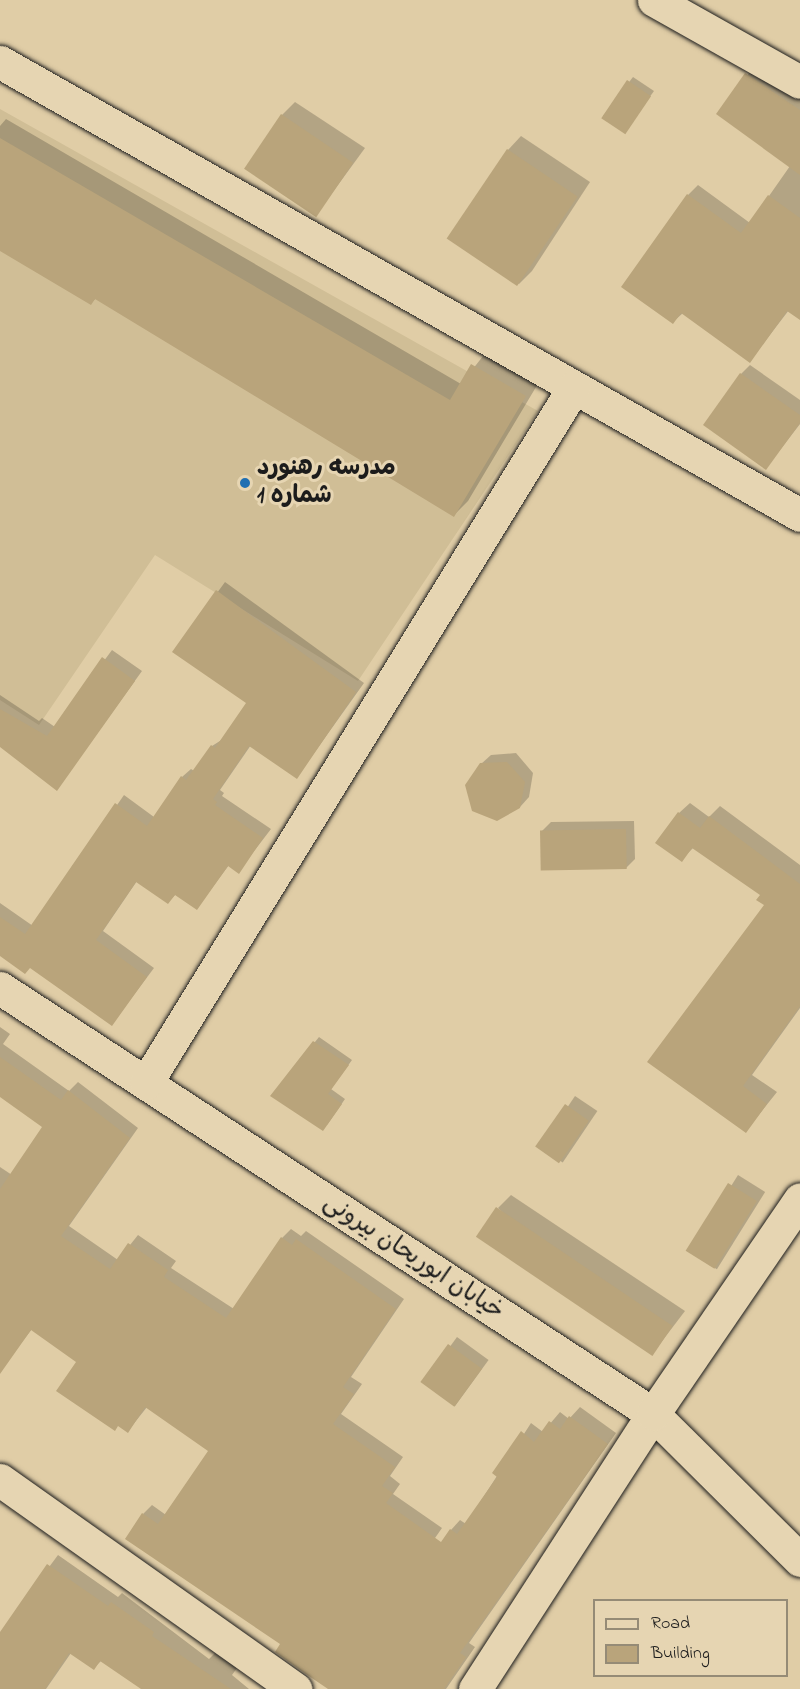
<!DOCTYPE html>
<html>
<head>
<meta charset="utf-8">
<style>
	body { margin:0 }
	#map { position:relative; width:800px; height:1689px; overflow:hidden; background:#e0cda6; font-family:"Indie Flower","Playpen Sans Arabic",sans-serif }
	div>[style] { position:absolute }
	.built>* { inset:0; background:#d0be96 }
	.shadow>* { inset:0; background:#0003; transform-origin:0 0 }
	.building>* { inset:0; background:#b9a47b; transform-origin:0 0 }
	.roads { filter:drop-shadow(0 0 2px #1c1c1c) drop-shadow(0 0 2px #1c1c1c) }
	.minor>* { height:33px; margin:-16.5px; padding:0 16.5px; transform-origin:16.5px; border-radius:16.5px; background:#e6d5b2 }
	.dots>* { width:16px; height:16px; translate:-50% -50%; box-sizing:border-box; border:3px solid #e6d5b2; border-radius:50% }
	span { translate:-50% -50%; white-space:nowrap; text-align:center; line-height:1.15; -webkit-text-stroke:6px #e6d5b2; paint-order:stroke }
	.poi-label { font-size:24px; color:#1c1c1c; font-weight:700 }
	.left { translate:0 -50%; text-align:left }
	.street-label { font-size:24px; color:#1c1c1c }
	.legend { position:absolute; left:593px; top:1599px; width:195px; height:78px; box-sizing:border-box; background:#e6d5b2; border:2px solid #958b76; margin:0; padding:8px 10px; list-style:none; font-size:18px; color:#1c1c1c }
	.legend li { display:flex; align-items:center; gap:12px; height:30px }
	.legend b { width:30px; border:2px solid #958b76 }
</style>
</head>
<body>
<div id="map">
	<div class="built">
		<div style="clip-path:polygon(0 109px,538px 411px,358px 681px,155px 555px,39px 725px,0 700px)"></div>
	</div>
	<div class="shadow">
		<div style="clip-path:polygon(756px 64px,800px 94px,800px 318px,789px 310px,750px 361px,683px 313px,673px 322px,688px 195px,698px 185px,750px 223px,790px 166px,718px 114px)"></div>
		<div style="clip-path:polygon(633px 77px,654px 91px,628px 127px,603px 116px)"></div>
		<div style="clip-path:polygon(295px 102px,365px 148px,316px 215px,282px 115px)"></div>
		<div style="clip-path:polygon(6px 119px,461px 384px,487px 351px,539px 382px,468px 501px,454px 515px,96px 298px,91px 303px,0 249px,0 126px)"></div>
		<div style="clip-path:polygon(521px 136px,590px 182px,532px 271px,519px 284px,449px 238px,508px 150px)"></div>
		<div style="clip-path:polygon(750px 365px,800px 400px,800px 424px,766px 468px,741px 374px)"></div>
		<div style="clip-path:polygon(225px 582px,364px 683px,297px 777px,251px 745px,220px 790px,224px 793px,222px 796px,271px 829px,238px 872px,229px 865px,197px 908px,176px 894px,168px 902px,137px 881px,103px 931px,154px 968px,112px 1024px,31px 966px,0 955px,0 903px,33px 926px,124px 795px,154px 817px,182px 777px,191px 769px,194px 771px,212px 746px,223px 739px,248px 703px,174px 652px)"></div>
		<div style="clip-path:polygon(112px 650px,142px 671px,57px 789px,0 745px,0 695px,39px 721px,42px 718px,55px 727px)"></div>
		<div style="clip-path:polygon(516px 753px,533px 773px,529px 797px,520px 807px,481px 764px,491px 755px)"></div>
		<div style="clip-path:polygon(690px 803px,709px 817px,720px 806px,800px 865px,800px 1008px,752px 1075px,777px 1092px,746px 1131px,649px 1062px,766px 905px,762px 895px,694px 847px,681px 860px,679px 813px)"></div>
		<div style="clip-path:polygon(634px 821px,635px 859px,626px 868px,542px 831px,551px 822px)"></div>
		<div style="clip-path:polygon(0 1027px,10px 1034px,3px 1044px,69px 1091px,78px 1082px,138px 1128px,69px 1226px,118px 1260px,138px 1235px,176px 1261px,171px 1268px,234px 1309px,282px 1238px,291px 1229px,301px 1236px,306px 1231px,404px 1299px,351px 1377px,362px 1384px,341px 1414px,403px 1457px,390px 1476px,400px 1484px,393px 1494px,442px 1528px,337px 1678px,282px 1643px,143px 1514px,152px 1505px,166px 1515px,210px 1451px,147px 1407px,128px 1431px,78px 1362px,32px 1329px,8px 1360px,0 1354px,0 1167px,12px 1175px,44px 1126px,0 1095px)"></div>
		<div style="clip-path:polygon(319px 1037px,352px 1060px,331px 1089px,345px 1099px,327px 1125px,272px 1095px)"></div>
		<div style="left:575px;top:1096px;width:27px;height:62px;rotate:34deg"></div>
		<div style="left:738px;top:1175px;width:32px;height:91px;rotate:32deg"></div>
		<div style="clip-path:polygon(511px 1195px,685px 1311px,653px 1353px,498px 1208px)"></div>
		<div style="left:457px;top:1337px;width:39px;height:57px;rotate:36deg"></div>
		<div style="clip-path:polygon(580px 1407px,616px 1433px,469px 1643px,475px 1647px,446px 1689px,395px 1689px,451px 1530px,460px 1520px,466px 1524px,531px 1423px,543px 1432px,560px 1412px,569px 1419px)"></div>
		<div style="clip-path:polygon(58px 1555px,118px 1597px,122px 1593px,209px 1659px,215px 1653px,237px 1668px,232px 1675px,249px 1689px,143px 1689px,102px 1660px,94px 1668px,71px 1653px,46px 1689px,0 1689px,0 1633px)"></div>
	</div>
	<div class="building">
		<div style="clip-path:polygon(745px 73px,800px 110px,800px 175px,716px 114px)"></div>
		<div style="left:627px;top:80px;width:29px;height:46px;rotate:34deg"></div>
		<div style="left:281px;top:114px;width:87px;height:66px;rotate:34deg"></div>
		<div style="clip-path:polygon(0 138px,450px 400px,471px 364px,526px 396px,454px 517px,95px 299px,91px 305px,0 251px)"></div>
		<div style="left:507px;top:149px;width:85px;height:108px;rotate:34deg"></div>
		<div style="clip-path:polygon(687px 194px,741px 233px,768px 195px,800px 218px,800px 320px,787px 311px,750px 363px,681px 313px,673px 324px,621px 287px)"></div>
		<div style="clip-path:polygon(740px 373px,800px 415px,800px 423px,766px 470px,703px 425px)"></div>
		<div style="clip-path:polygon(216px 590px,356px 692px,297px 779px,249px 746px,213px 799px,217px 802px,215px 805px,263px 838px,239px 874px,228px 866px,197px 910px,175px 895px,168px 904px,136px 882px,96px 940px,147px 977px,112px 1026px,30px 968px,25px 974px,0 956px,0 917px,25px 934px,115px 803px,147px 826px,181px 776px,186px 780px,211px 745px,215px 748px,246px 703px,172px 652px)"></div>
		<div style="clip-path:polygon(102px 657px,135px 681px,57px 791px,0 747px,0 709px,47px 736px)"></div>
		<div style="clip-path:polygon(507px 762px,525px 782px,520px 808px,497px 821px,472px 811px,465px 785px,480px 763px)"></div>
		<div style="clip-path:polygon(678px 812px,700px 828px,709px 816px,800px 884px,800px 1006px,743px 1086px,767px 1104px,746px 1133px,647px 1062px,764px 905px,756px 900px,760px 895px,692px 848px,682px 862px,655px 843px)"></div>
		<div style="left:626px;top:829px;width:40px;height:86px;rotate:89deg"></div>
		<div style="clip-path:polygon(313px 1041px,349px 1065px,328px 1094px,342px 1104px,323px 1131px,270px 1096px)"></div>
		<div style="clip-path:polygon(0 1057px,61px 1100px,68px 1090px,130px 1138px,61px 1236px,110px 1269px,128px 1243px,168px 1270px,164px 1277px,226px 1318px,281px 1237px,292px 1245px,296px 1239px,396px 1309px,343px 1387px,354px 1394px,333px 1424px,395px 1467px,382px 1486px,393px 1493px,386px 1503px,441px 1542px,450px 1529px,457px 1534px,497px 1477px,492px 1473px,521px 1431px,534px 1442px,549px 1421px,560px 1429px,569px 1416px,608px 1444px,460px 1653px,466px 1657px,444px 1689px,328px 1689px,306px 1674px,275px 1652px,280px 1644px,125px 1539px,142px 1513px,158px 1524px,208px 1451px,145px 1407px,128px 1433px,118px 1426px,115px 1431px,56px 1391px,76px 1362px,31px 1330px,0 1374px,0 1189px,42px 1127px,0 1097px)"></div>
		<div style="left:565px;top:1104px;width:29px;height:52px;rotate:35deg"></div>
		<div style="left:728px;top:1183px;width:34px;height:80px;rotate:32deg"></div>
		<div style="left:496px;top:1207px;width:213px;height:36px;rotate:34deg"></div>
		<div style="left:448px;top:1344px;width:42px;height:47px;rotate:36deg"></div>
		<div style="clip-path:polygon(47px 1564px,108px 1606px,111px 1602px,154px 1632px,152px 1636px,231px 1689px,141px 1689px,100px 1661px,94px 1670px,69px 1653px,45px 1689px,0 1689px,0 1632px)"></div>
	</div>
	<div class="roads">
		<div class="minor">
			<div style="left:654px;top:0;width:167px;rotate:29.3deg"></div>
			<div style="left:0;top:62px;width:919px;rotate:29.52deg"></div>
			<div style="left:0;top:988px;width:780px;rotate:33.12deg"></div>
			<div style="left:653px;top:1414px;width:207px;rotate:44.8deg"></div>
			<div style="left:146px;top:1083px;width:817px;rotate:-58.41deg"></div>
			<div style="left:0;top:1480px;width:362px;rotate:35.3deg"></div>
			<div style="left:475px;top:1689px;width:328px;rotate:-57.1deg"></div>
			<div style="left:653px;top:1414px;width:260px;rotate:-55.6deg"></div>
		</div>
	</div>
	<div class="dots">
		<div style="left:245px;top:483px;background:#1f6fb2"></div>
	</div>
	<div class="poi-label">
		<span class="left" style="left:257px;top:483px">مدرسه رهنورد<br>شماره 1</span>
	</div>
	<div class="street-label">
		<span style="left:413px;top:1258px;rotate:33deg">خیابان ابوریحان بیرونی</span>
	</div>
	<ul class="legend">
	<li><b style="height:8px;background:#e6d5b2"></b>Road</li>
	<li><b style="height:16px;background:#b9a47b"></b>Building</li>
	</ul>
</div>
</body>
</html>
